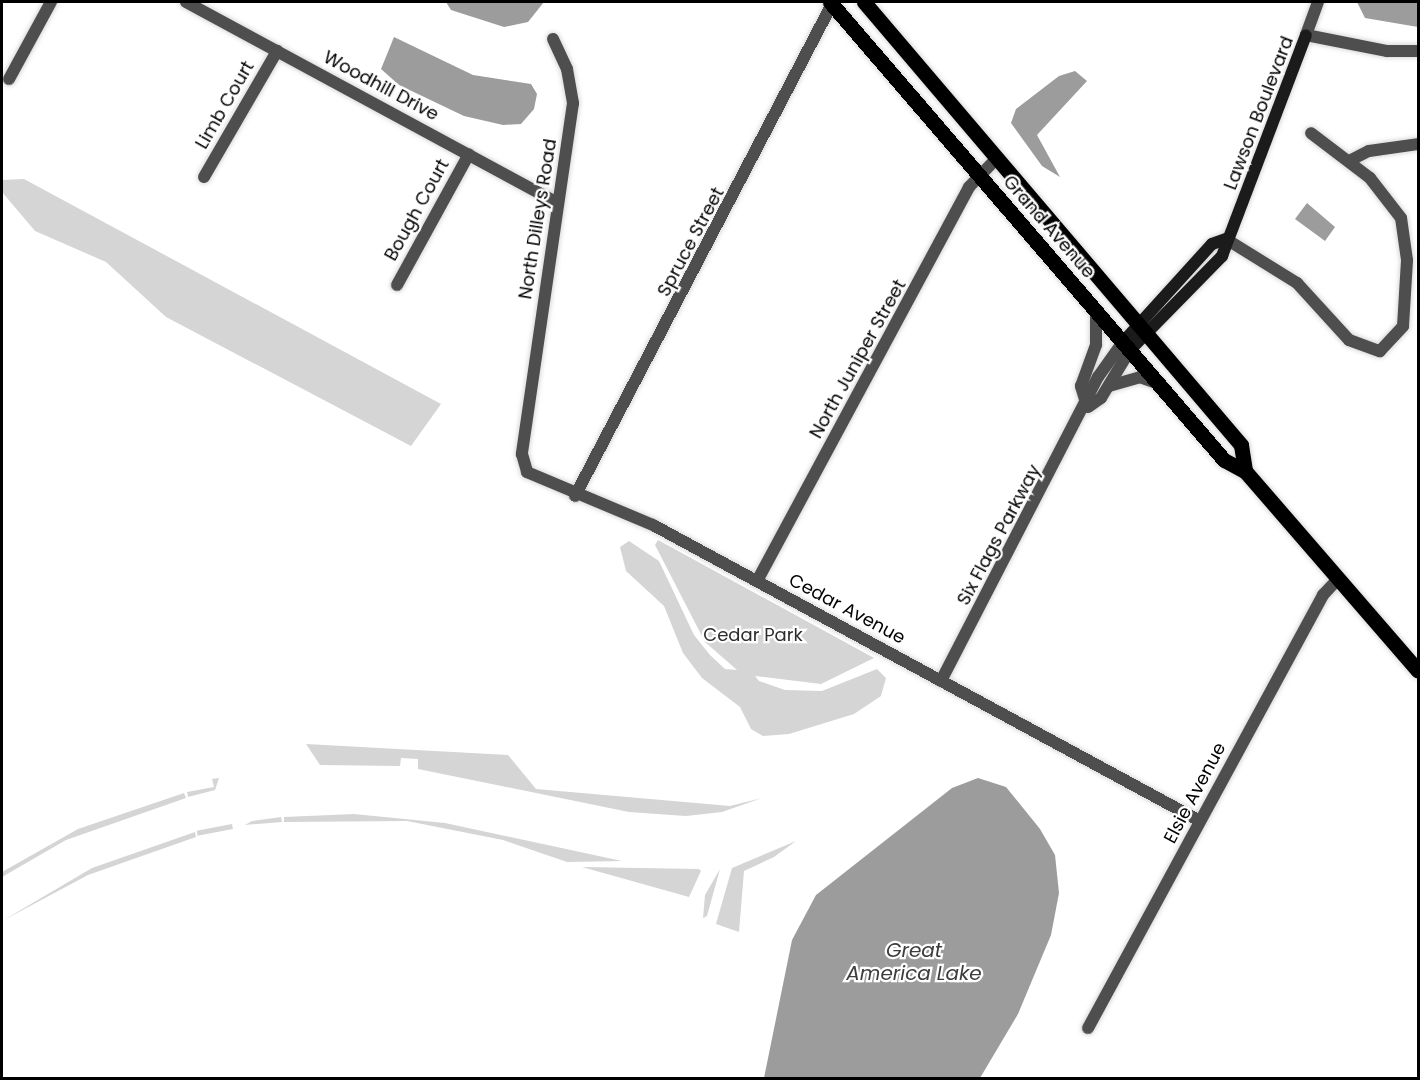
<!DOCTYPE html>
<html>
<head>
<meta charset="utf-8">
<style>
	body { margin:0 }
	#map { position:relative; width:1420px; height:1080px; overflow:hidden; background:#fff; font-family:Poppins,sans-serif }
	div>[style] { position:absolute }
	.green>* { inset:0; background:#d5d5d5; transform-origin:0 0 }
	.water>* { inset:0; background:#9c9c9c }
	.roads { filter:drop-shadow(0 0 2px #dbdbdb) drop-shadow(0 0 2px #dbdbdb) }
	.street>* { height:12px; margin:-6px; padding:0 6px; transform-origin:6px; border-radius:6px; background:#4e4e4e }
	.secondary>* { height:12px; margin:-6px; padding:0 6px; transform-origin:6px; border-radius:6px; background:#1b1b1b }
	.primary>* { height:15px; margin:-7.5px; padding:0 7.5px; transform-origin:7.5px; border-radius:7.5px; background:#000 }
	span { translate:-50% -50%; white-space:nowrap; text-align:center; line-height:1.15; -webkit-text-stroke:4.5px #fff; paint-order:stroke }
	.street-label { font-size:18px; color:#000 }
	.park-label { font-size:18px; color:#2c2c2c }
	.water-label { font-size:20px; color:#3d3d3d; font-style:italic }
	.frame { position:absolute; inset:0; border:3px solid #000; pointer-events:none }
</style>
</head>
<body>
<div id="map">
	<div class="green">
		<div style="clip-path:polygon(24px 179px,441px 404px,411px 446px,166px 317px,106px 262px,35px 231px,2px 192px,2px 180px)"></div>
		<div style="clip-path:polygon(658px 540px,874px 658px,821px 684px,755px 676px,759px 681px,785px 690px,822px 691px,877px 669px,886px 678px,881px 696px,854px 714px,789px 734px,763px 736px,751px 729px,740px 707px,702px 678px,683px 653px,664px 606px,626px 571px,620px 547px,629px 541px,659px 561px,694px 635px,710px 655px,725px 669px,737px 670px,705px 642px,655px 545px)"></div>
		<div style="clip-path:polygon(306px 744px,508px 755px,536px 789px,730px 806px,762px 798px,722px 812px,686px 816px,629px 812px,418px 769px,418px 759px,401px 758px,400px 766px,320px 765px)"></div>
		<div style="clip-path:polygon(219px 778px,215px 790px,188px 797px,187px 792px,214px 787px,212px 779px)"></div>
		<div style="clip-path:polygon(184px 793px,186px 798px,66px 840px,2px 877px,2px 872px,78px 829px)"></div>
		<div style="clip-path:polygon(354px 814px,445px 823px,622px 861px,567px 862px,503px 840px,407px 821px,284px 822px,284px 817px)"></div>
		<div style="clip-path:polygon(281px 817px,282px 822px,245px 825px,252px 821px)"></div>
		<div style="left:232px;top:824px;width:5px;height:36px;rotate:79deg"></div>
		<div style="clip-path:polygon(195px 832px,196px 837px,88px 875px,2px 921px,92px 868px)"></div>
		<div style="clip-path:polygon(796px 841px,774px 857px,744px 871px,739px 932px,716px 924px,732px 868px)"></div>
		<div style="clip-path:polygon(582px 867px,699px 869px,701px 871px,689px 897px)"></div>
		<div style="clip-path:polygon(720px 869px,707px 916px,703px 918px,705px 895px)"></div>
	</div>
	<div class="water">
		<div style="clip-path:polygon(446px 2px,544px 2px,528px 22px,504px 27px,451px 10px)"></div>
		<div style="clip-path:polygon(1357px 2px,1418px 2px,1418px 27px,1365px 18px)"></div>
		<div style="clip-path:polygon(394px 37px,473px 75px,531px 84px,537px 94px,534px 109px,521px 124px,503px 125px,464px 116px,399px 85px,381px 69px)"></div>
		<div style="clip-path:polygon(1075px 71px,1087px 81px,1037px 135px,1060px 177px,1042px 166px,1011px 123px,1016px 109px,1059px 76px)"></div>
		<div style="clip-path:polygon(1307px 203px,1335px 227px,1325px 241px,1295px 219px)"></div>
		<div style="clip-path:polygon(978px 778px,1006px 787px,1040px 829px,1055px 855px,1059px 893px,1051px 935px,1018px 1014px,980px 1078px,764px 1078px,792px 940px,816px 895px,952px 788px)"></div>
	</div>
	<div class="roads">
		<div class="street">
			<div style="left:186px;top:2px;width:423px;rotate:28.4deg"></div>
			<div style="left:1318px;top:2px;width:35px;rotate:110deg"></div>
			<div style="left:1306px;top:35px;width:83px;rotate:11.2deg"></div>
			<div style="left:1387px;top:51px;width:31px"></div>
			<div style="left:553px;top:39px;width:33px;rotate:65deg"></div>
			<div style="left:567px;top:69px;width:35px;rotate:80deg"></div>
			<div style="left:573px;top:103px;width:355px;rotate:98.3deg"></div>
			<div style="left:522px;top:454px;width:19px;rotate:74deg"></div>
			<div style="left:527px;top:472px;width:137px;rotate:22.8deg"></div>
			<div style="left:653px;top:525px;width:622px;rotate:28.42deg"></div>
			<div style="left:9px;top:79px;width:88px;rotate:-61.4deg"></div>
			<div style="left:1349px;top:161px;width:22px;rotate:-27deg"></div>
			<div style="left:1369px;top:151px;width:49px;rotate:-8.1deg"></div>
			<div style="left:204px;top:177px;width:146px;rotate:-59.9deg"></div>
			<div style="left:1226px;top:239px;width:84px;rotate:31.8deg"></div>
			<div style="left:1297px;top:283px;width:77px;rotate:47.6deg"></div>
			<div style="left:1349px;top:340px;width:33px;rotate:20deg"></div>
			<div style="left:1380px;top:351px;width:34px;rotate:-47deg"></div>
			<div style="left:1403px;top:326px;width:66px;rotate:-86.5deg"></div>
			<div style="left:1407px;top:260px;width:42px;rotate:-98.1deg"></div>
			<div style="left:1401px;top:218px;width:51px;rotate:-127.8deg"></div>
			<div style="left:1370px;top:178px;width:74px;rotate:-142.7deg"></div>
			<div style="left:397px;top:285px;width:149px;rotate:-61.2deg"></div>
			<div style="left:1109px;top:386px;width:32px;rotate:-16deg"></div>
			<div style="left:1140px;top:377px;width:20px;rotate:20deg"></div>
			<div style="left:1087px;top:406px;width:21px;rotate:-107deg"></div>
			<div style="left:1081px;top:386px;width:44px;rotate:-69.9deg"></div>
			<div style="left:1096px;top:345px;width:35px;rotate:-90deg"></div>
			<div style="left:1088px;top:407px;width:16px;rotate:-35deg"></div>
			<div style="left:1101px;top:398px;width:56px;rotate:-58.9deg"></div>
			<div style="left:575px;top:496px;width:557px;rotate:-62.42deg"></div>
			<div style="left:757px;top:581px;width:447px;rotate:-61.7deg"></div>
			<div style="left:969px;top:187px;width:39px;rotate:-46deg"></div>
			<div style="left:941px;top:681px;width:342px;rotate:-62.7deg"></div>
			<div style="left:1098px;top:377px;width:43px;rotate:-54.5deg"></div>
			<div style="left:1088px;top:1028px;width:493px;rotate:-61.5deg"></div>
			<div style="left:1323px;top:595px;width:22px;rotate:-47deg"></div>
		</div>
		<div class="secondary">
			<div style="left:1123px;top:342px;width:132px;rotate:-47.8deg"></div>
			<div style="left:1212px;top:244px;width:15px;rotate:-20deg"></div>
			<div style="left:1130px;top:350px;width:132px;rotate:-45.6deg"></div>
			<div style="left:1222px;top:256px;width:236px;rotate:-69.2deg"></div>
		</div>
		<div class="primary">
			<div style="left:830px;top:2px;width:604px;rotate:49.3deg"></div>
			<div style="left:1224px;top:460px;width:24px;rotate:28deg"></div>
			<div style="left:1245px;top:471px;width:264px;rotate:49.1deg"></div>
			<div style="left:864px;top:2px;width:582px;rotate:49.6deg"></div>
			<div style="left:1241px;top:445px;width:26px;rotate:81deg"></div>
		</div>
	</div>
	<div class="street-label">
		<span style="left:381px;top:86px;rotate:28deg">Woodhill Drive</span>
		<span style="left:225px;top:105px;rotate:-60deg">Limb Court</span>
		<span style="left:1259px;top:113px;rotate:-69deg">Lawson Boulevard</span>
		<span style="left:417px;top:210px;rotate:-61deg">Bough Court</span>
		<span style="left:538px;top:219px;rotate:-81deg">North Dilleys Road</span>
		<span style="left:1049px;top:227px;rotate:49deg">Grand Avenue</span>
		<span style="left:691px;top:242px;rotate:-62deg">Spruce Street</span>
		<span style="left:858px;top:359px;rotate:-61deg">North Juniper Street</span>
		<span style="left:999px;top:535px;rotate:-62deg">Six Flags Parkway</span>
		<span style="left:847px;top:609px;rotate:28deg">Cedar Avenue</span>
		<span style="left:1195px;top:793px;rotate:-62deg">Elsie Avenue</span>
	</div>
	<div class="park-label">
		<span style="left:753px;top:635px">Cedar Park</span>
	</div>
	<div class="water-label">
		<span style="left:914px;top:962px">Great<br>America Lake</span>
	</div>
	<div class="frame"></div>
</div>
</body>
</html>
